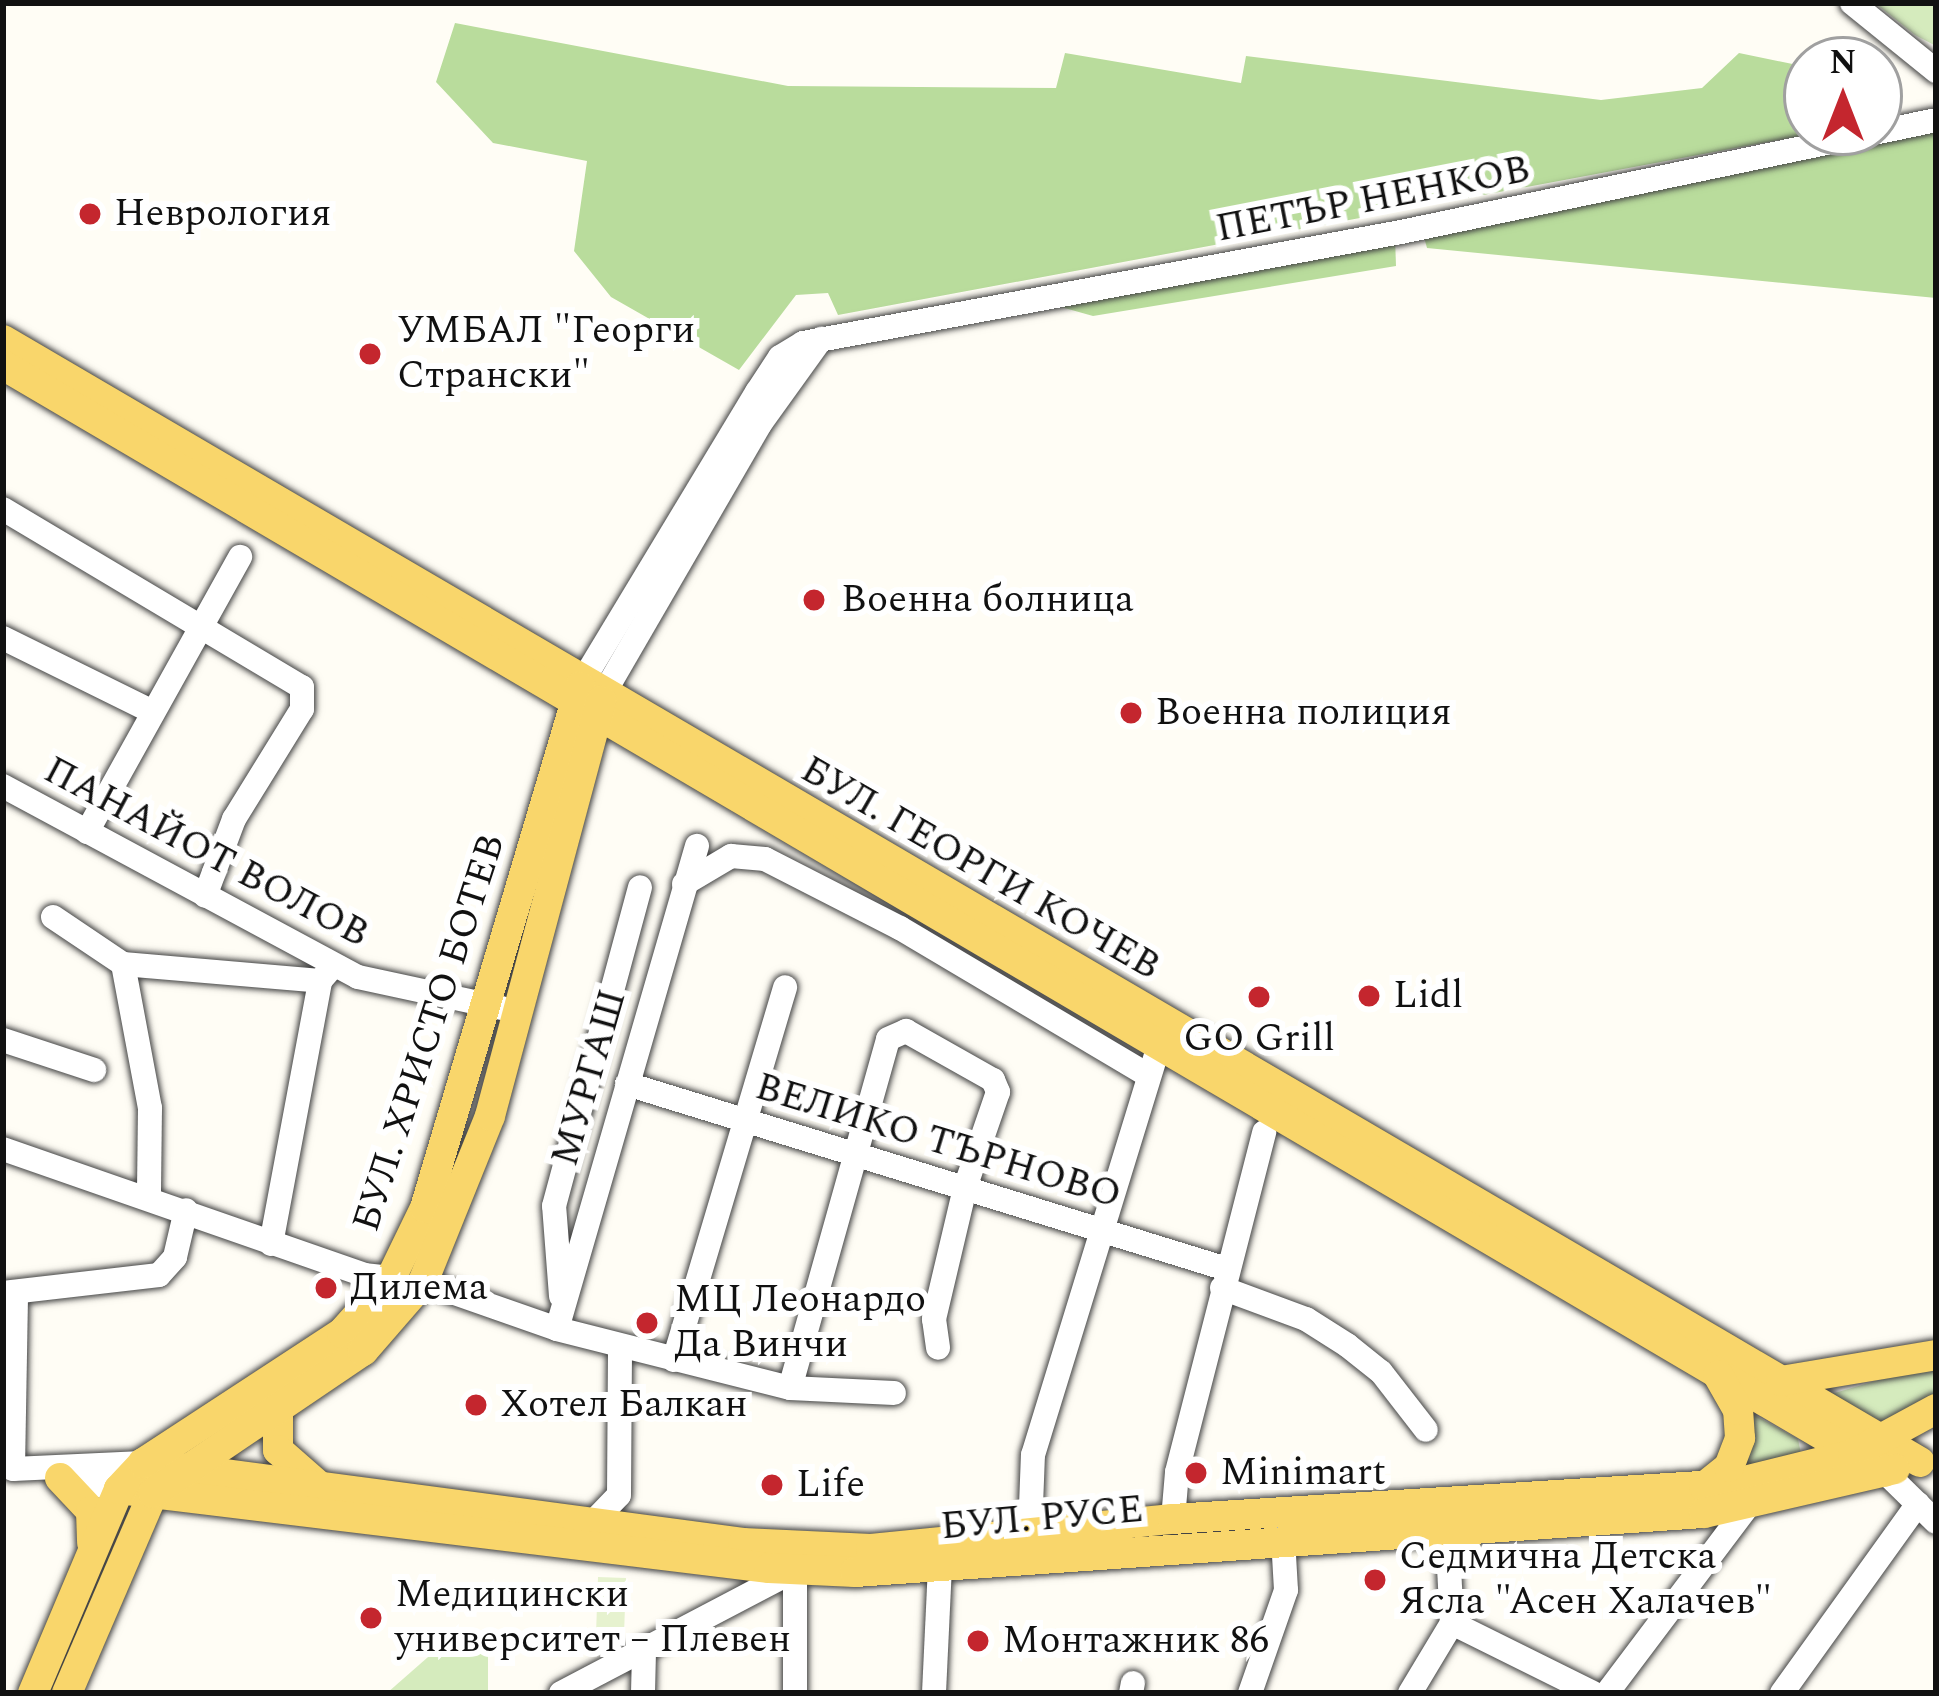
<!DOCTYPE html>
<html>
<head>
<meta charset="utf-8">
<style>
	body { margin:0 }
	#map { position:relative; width:1939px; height:1696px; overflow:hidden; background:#fffdf5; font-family:Spectral,serif }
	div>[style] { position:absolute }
	.green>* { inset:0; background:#d5ebbd }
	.forest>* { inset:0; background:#b9dc9c }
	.pitch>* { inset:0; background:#e6f2cf; transform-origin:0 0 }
	.roads { filter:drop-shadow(0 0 3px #444) drop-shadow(0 0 3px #444) }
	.minor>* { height:24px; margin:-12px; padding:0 12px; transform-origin:12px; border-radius:12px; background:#fff }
	.major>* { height:30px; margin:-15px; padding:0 15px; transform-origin:15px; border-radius:15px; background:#f9d66b }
	.dots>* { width:33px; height:33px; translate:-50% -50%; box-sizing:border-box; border:6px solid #fff; border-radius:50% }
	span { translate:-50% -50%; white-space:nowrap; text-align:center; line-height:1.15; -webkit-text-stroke:12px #fff; paint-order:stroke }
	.street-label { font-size:39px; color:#111 }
	.poi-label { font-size:39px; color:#111 }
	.left { translate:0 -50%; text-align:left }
	.frame { position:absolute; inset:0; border:6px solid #111; pointer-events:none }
	.north { position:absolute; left:1783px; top:36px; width:120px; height:120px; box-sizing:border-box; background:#fff; border:3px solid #a0a0a0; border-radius:50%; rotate:0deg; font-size:33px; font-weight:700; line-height:48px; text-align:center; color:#111 }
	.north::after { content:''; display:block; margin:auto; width:42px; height:54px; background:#c4262e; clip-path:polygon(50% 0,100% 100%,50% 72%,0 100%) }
</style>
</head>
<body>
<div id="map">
	<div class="green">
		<div style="clip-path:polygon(1875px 3px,1936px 3px,1936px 46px,1915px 35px)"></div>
		<div style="clip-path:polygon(1936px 1363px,1936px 1395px,1878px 1424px,1828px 1395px)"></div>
		<div style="clip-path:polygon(1751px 1413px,1798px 1439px,1801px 1454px,1742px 1475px)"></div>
		<div style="clip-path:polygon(444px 1643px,488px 1645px,488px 1693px,387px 1693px)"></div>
	</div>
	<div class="forest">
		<div style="clip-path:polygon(455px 23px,788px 86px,1056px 88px,1065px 53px,1241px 83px,1246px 56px,1601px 100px,1702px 88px,1739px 53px,1807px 67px,1807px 132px,1822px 132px,838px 315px,828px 293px,796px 295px,739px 370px,611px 297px,574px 251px,587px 161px,493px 143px,436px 82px)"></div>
		<div style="clip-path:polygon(1936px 123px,1936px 298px,1427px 248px,1420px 223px)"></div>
		<div style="clip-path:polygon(1395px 237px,1396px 266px,1093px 316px,1061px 307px)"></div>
	</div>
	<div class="pitch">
		<div style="left:598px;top:1577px;width:28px;height:64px;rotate:2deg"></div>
	</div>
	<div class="roads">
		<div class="minor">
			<div style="left:1852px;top:3px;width:108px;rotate:39deg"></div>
			<div style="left:3px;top:509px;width:348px;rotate:30.8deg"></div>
			<div style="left:302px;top:687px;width:22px;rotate:90deg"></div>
			<div style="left:302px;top:709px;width:129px;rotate:121.7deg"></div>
			<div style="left:234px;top:819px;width:82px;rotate:110.6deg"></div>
			<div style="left:3px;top:638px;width:165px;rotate:26.3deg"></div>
			<div style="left:582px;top:682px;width:339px;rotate:-58.9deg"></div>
			<div style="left:757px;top:392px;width:42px;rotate:-56.7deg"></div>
			<div style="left:780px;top:357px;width:27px;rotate:-31deg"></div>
			<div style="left:803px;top:343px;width:608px;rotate:-10.52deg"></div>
			<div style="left:1401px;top:232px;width:547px;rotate:-11.82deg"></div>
			<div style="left:603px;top:695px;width:313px;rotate:-59.9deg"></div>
			<div style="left:760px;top:424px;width:105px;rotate:-54.3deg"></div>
			<div style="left:3px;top:786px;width:403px;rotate:28.3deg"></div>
			<div style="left:358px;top:977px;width:146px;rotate:12.2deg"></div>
			<div style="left:87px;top:832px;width:315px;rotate:-60.9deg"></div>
			<div style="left:684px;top:884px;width:55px;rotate:-30.8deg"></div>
			<div style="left:731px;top:856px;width:34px;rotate:5deg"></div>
			<div style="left:765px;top:859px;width:152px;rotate:27.1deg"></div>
			<div style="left:900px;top:928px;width:288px;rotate:30.7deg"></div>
			<div style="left:53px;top:917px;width:84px;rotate:33.9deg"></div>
			<div style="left:123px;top:964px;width:198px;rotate:4.9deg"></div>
			<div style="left:123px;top:964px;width:147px;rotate:79.4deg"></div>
			<div style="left:150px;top:1108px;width:88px;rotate:90.7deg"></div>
			<div style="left:3px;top:1040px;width:96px;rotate:18.2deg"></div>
			<div style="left:627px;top:1084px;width:628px;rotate:17.14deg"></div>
			<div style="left:3px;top:1149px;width:382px;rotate:19.2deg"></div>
			<div style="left:364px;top:1275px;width:27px;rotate:6deg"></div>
			<div style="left:271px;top:1244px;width:268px;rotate:-79.4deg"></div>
			<div style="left:320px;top:981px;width:21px;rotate:-49deg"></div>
			<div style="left:423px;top:1282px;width:142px;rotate:19.3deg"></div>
			<div style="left:557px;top:1329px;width:240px;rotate:14.2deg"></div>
			<div style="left:790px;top:1388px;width:104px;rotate:2.8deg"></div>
			<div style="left:1222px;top:1288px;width:90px;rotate:20.3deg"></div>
			<div style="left:1306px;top:1319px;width:49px;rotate:32.4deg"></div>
			<div style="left:1347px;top:1345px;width:43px;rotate:38.5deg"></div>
			<div style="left:1381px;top:1372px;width:73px;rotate:52.2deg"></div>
			<div style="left:3px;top:1293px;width:157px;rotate:-6.6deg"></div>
			<div style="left:159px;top:1275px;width:24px;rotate:-48deg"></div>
			<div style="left:175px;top:1257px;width:48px;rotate:-76.8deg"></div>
			<div style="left:561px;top:1296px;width:90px;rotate:-94.4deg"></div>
			<div style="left:554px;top:1206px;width:330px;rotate:-74.9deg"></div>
			<div style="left:557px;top:1329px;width:503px;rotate:-73.84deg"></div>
			<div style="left:674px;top:1360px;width:389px;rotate:-73.4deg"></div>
			<div style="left:790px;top:1388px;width:362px;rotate:-74.3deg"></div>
			<div style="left:888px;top:1039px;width:20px;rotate:-24deg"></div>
			<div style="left:906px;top:1031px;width:100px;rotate:29.4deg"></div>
			<div style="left:993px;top:1080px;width:13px;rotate:67deg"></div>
			<div style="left:998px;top:1092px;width:102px;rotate:109deg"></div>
			<div style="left:965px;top:1188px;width:135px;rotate:103.3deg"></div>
			<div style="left:934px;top:1319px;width:29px;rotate:82deg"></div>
			<div style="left:13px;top:1469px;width:174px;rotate:-89deg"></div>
			<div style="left:13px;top:1469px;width:130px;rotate:-2.6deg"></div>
			<div style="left:1885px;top:1472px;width:71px;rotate:44.4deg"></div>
			<div style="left:58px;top:1478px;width:62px;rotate:10.2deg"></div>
			<div style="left:1173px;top:1519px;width:47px;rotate:-85.1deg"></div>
			<div style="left:1177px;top:1472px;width:351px;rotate:-75.6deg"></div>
			<div style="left:593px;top:1522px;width:37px;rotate:-46deg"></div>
			<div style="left:619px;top:1495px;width:149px;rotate:-89.6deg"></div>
			<div style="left:1447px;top:1529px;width:94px;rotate:87deg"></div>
			<div style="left:1452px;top:1623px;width:157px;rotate:26.4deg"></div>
			<div style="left:1030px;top:1532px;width:77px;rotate:-87.8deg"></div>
			<div style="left:1033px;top:1455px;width:443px;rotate:-72.9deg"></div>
			<div style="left:561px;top:1693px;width:264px;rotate:-27.7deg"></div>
			<div style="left:795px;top:1570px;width:123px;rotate:90deg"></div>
			<div style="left:643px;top:1693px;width:42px;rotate:-88.6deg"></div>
			<div style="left:934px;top:1693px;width:125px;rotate:-87.3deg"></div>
			<div style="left:1131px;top:1693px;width:10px;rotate:-79deg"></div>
			<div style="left:1250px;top:1693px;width:109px;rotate:-70.7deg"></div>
			<div style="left:1286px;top:1590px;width:52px;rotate:-93.3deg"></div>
			<div style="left:1410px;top:1693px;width:82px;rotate:-59deg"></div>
			<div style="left:1607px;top:1693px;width:234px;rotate:-53deg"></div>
			<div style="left:1782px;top:1693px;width:233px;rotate:-54.3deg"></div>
		</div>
		<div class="major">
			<div style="left:3px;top:340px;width:2221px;rotate:30.34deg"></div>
			<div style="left:3px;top:365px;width:2183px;rotate:30.46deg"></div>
			<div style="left:1781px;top:1381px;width:157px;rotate:-9.5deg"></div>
			<div style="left:278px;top:1409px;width:41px;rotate:90deg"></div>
			<div style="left:278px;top:1450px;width:55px;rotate:41.3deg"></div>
			<div style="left:143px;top:1463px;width:605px;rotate:7.59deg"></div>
			<div style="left:743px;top:1543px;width:128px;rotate:2.7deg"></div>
			<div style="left:871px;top:1549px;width:303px;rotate:-5.7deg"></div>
			<div style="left:1173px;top:1519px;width:560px;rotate:-3.58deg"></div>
			<div style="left:1732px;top:1484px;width:125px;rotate:-13.9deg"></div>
			<div style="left:1853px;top:1454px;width:94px;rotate:-28.5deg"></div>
			<div style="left:60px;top:1478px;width:45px;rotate:46.8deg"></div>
			<div style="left:91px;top:1511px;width:32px;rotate:88deg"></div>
			<div style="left:1704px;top:1487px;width:32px;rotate:-39deg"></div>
			<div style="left:1729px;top:1467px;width:31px;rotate:-69deg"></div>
			<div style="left:1740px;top:1438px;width:28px;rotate:-94deg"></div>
			<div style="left:1738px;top:1410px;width:40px;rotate:-119.7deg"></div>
			<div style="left:119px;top:1489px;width:655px;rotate:6.93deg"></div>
			<div style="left:769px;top:1568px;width:86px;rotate:2.7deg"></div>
			<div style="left:855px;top:1572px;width:851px;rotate:-3.98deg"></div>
			<div style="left:1704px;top:1513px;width:196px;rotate:-13deg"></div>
			<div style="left:33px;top:1693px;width:221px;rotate:-67.1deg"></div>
			<div style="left:119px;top:1489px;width:35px;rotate:-47deg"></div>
			<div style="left:143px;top:1463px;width:238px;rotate:-33.2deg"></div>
			<div style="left:342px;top:1333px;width:74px;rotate:-48.3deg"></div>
			<div style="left:391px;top:1278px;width:78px;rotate:-64.1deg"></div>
			<div style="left:425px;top:1208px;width:544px;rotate:-73.43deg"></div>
			<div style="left:67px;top:1693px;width:218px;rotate:-66.7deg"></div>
			<div style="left:153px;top:1493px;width:254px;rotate:-34.1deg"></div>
			<div style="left:363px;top:1351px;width:91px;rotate:-49deg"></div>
			<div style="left:423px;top:1282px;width:179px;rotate:-68deg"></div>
			<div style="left:490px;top:1116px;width:430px;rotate:-75deg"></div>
		</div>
	</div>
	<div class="dots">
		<div style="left:90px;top:214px;background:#c4262e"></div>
		<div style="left:370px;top:354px;background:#c4262e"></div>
		<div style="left:814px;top:600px;background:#c4262e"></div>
		<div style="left:1131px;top:713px;background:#c4262e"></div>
		<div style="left:1369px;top:996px;background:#c4262e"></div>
		<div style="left:1259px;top:997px;background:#c4262e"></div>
		<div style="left:326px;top:1288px;background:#c4262e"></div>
		<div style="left:647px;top:1323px;background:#c4262e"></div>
		<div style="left:476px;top:1405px;background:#c4262e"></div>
		<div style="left:1196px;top:1473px;background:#c4262e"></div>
		<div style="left:772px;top:1485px;background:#c4262e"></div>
		<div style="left:1375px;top:1580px;background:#c4262e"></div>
		<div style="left:371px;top:1618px;background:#c4262e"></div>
		<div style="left:978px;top:1641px;background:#c4262e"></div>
	</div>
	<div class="street-label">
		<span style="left:1373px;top:200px;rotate:-11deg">ПЕТЪР НЕНКОВ</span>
		<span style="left:206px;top:853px;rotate:28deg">ПАНАЙОТ ВОЛОВ</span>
		<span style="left:980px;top:869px;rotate:30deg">БУЛ. ГЕОРГИ КОЧЕВ</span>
		<span style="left:430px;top:1033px;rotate:-72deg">БУЛ. ХРИСТО БОТЕВ</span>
		<span style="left:590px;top:1078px;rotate:-74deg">МУРГАШ</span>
		<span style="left:938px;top:1142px;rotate:17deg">ВЕЛИКО ТЪРНОВО</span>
		<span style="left:1042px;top:1519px;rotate:-5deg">БУЛ. РУСЕ</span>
	</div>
	<div class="poi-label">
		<span class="left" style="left:114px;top:214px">Неврология</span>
		<span class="left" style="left:397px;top:354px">УМБАЛ "Георги<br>Странски"</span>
		<span class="left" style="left:841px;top:600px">Военна болница</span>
		<span class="left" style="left:1155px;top:713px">Военна полиция</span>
		<span class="left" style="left:1393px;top:996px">Lidl</span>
		<span style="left:1259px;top:1039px">GO Grill</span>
		<span class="left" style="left:350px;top:1288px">Дилема</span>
		<span class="left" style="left:674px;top:1323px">МЦ Леонардо<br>Да Винчи</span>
		<span class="left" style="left:500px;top:1405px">Хотел Балкан</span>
		<span class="left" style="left:1220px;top:1473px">Minimart</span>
		<span class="left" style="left:796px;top:1485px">Life</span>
		<span class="left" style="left:1399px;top:1580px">Седмична Детска<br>Ясла "Асен Халачев"</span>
		<span class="left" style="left:395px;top:1618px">Медицински<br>университет – Плевен</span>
		<span class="left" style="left:1002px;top:1641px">Монтажник 86</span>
	</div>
	<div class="frame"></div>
	<div class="north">N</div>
</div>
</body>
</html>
